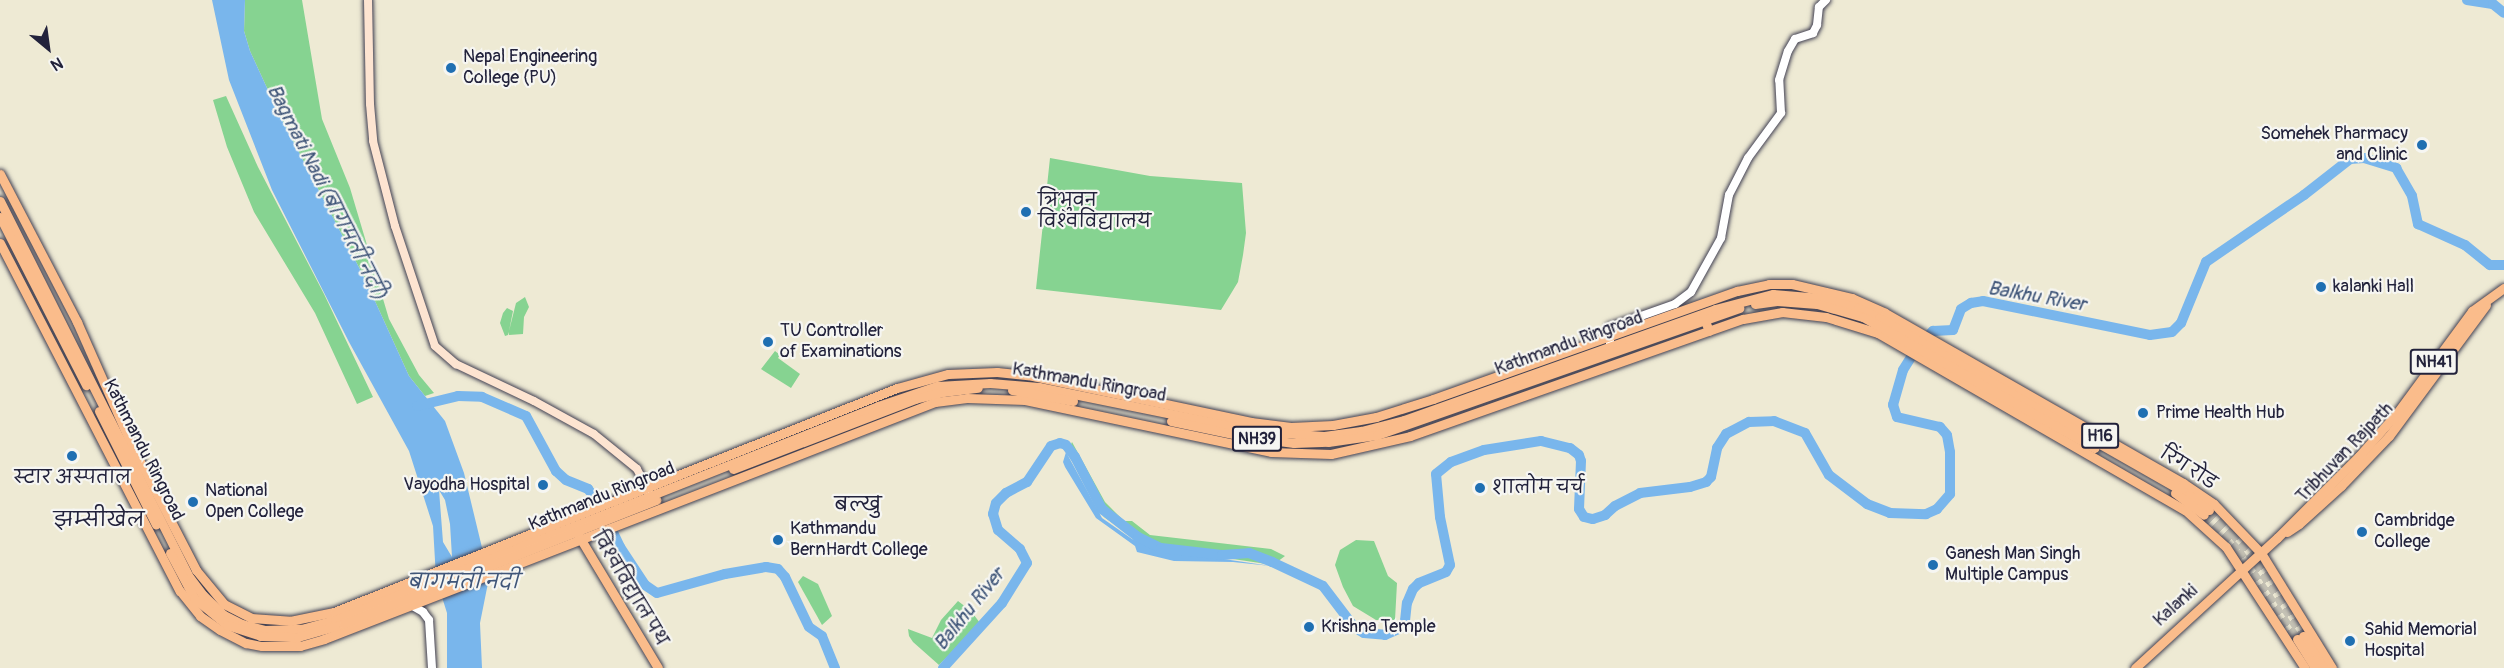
<!DOCTYPE html>
<html>
<head>
<meta charset="utf-8">
<style>
	body { margin:0 }
	#map { position:relative; width:2504px; height:668px; overflow:hidden; background:#eeead4; font-family:Pangolin,"Playpen Sans Deva",sans-serif }
	div>[style] { position:absolute }
	.green>* { inset:0; background:#86d391 }
	.water>* { inset:0; background:#79b6ec }
	.river>* { height:10px; margin:-5px; padding:0 5px; transform-origin:5px; border-radius:5px; background:#79b6ec }
	.trunk-tunnel>* { height:9px; margin-top:-4.5px; transform-origin:0; background:repeating-linear-gradient(90deg,#c5c2b5 0 9px,transparent 0 13.5px) }
	.roads { filter:drop-shadow(0 0 2px #414052) drop-shadow(0 0 2px #414052) }
	.tertiary>* { height:8px; margin:-4px; padding:0 4px; transform-origin:4px; border-radius:4px; background:#fff }
	.secondary>* { height:8px; margin:-4px; padding:0 4px; transform-origin:4px; border-radius:4px; background:#fde4d1 }
	.primary>* { height:9px; margin:-4.5px; padding:0 4.5px; transform-origin:4.5px; border-radius:4.5px; background:#fabc8b }
	.trunk>* { height:9px; margin:-4.5px; padding:0 4.5px; transform-origin:4.5px; border-radius:4.5px; background:#fabc8b }
	.dots>* { width:16px; height:16px; translate:-50% -50%; box-sizing:border-box; border:3px solid #f6f6f2; border-radius:50% }
	span { translate:-50% -50%; white-space:nowrap; text-align:center; line-height:1.15; -webkit-text-stroke:4.5px #f6f6f2; paint-order:stroke }
	.shield-label span { padding:2px 4px; background:#f6f6f2; border:2px solid; border-radius:4px; -webkit-text-stroke-width:0 }
	.shield-label { font-size:16px; color:#22223b; font-weight:700 }
	.poi-label { font-size:18px; color:#22223b }
	.left { translate:0 -50%; text-align:left }
	.right { translate:-100% -50%; text-align:right }
	.street-label { font-size:18px; color:#22223b }
	.water-label { font-size:20px; color:#405679; font-style:italic }
	.neighbourhood-label { font-size:20px; color:#22223b }
	.north { position:absolute; left:18px; top:18px; width:60px; height:60px; -webkit-text-stroke:4px #f6f6f2; paint-order:stroke; rotate:151deg; font-size:16px; font-weight:700; line-height:24px; text-align:center; color:#22223b }
	.north::after { content:''; display:block; margin:auto; width:21px; height:27px; background:#22223b; clip-path:polygon(50% 0,100% 100%,50% 72%,0 100%) }
</style>
</head>
<body>
<div id="map">
	<div class="green">
		<div style="clip-path:polygon(245px 0,302px 0,322px 119px,350px 188px,389px 319px,419px 375px,434px 393px,425px 396px,409px 376px,365px 279px,279px 114px,250px 51px,244px 31px)"></div>
		<div style="clip-path:polygon(226px 96px,258px 167px,324px 294px,373px 397px,357px 404px,315px 313px,254px 212px,227px 147px,213px 100px)"></div>
		<div style="clip-path:polygon(1050px 158px,1150px 176px,1242px 183px,1246px 233px,1243px 255px,1238px 282px,1221px 310px,1036px 289px)"></div>
		<div style="clip-path:polygon(525px 297px,529px 307px,524px 317px,523px 334px,509px 335px,509px 332px,508px 335px,505px 336px,500px 323px,503px 313px,507px 308px,513px 311px,509px 331px,516px 303px)"></div>
		<div style="clip-path:polygon(775px 351px,780px 355px,778px 358px,800px 374px,791px 388px,761px 369px)"></div>
		<div style="clip-path:polygon(1072px 442px,1105px 502px,1124px 521px,1132px 521px,1150px 535px,1271px 549px,1285px 556px,1273px 565px,1158px 548px,1134px 538px,1104px 517px,1099px 510px,1068px 451px)"></div>
		<div style="clip-path:polygon(1356px 540px,1374px 541px,1388px 576px,1397px 583px,1395px 620px,1376px 620px,1353px 606px,1343px 587px,1335px 565px,1340px 550px)"></div>
		<div style="clip-path:polygon(803px 576px,818px 584px,832px 616px,822px 625px,798px 582px)"></div>
		<div style="clip-path:polygon(958px 601px,971px 611px,980px 623px,939px 665px,913px 642px,909px 636px,908px 629px,932px 638px,941px 620px)"></div>
	</div>
	<div class="water">
		<div style="clip-path:polygon(evenodd,212px 0,245px 0,244px 31px,250px 51px,279px 114px,365px 279px,409px 376px,445px 421px,464px 473px,485px 560px,488px 583px,480px 623px,482px 668px,447px 668px,447px 613px,436px 578px,433px 526px,409px 451px,349px 342px,272px 190px,229px 80px,212px 0,439px 490px,445px 500px,450px 524px,452px 557px,443px 542px,439px 490px)"></div>
		<div style="clip-path:polygon(1066px 452px,1102px 518px,1132px 539px,1156px 549px,1271px 566px,1233px 562px,1174px 561px,1137px 552px,1135px 546px,1096px 518px,1065px 467px,1063px 462px)"></div>
	</div>
	<div class="river">
		<div style="left:2467px;top:0;width:26px;rotate:9deg"></div>
		<div style="left:2493px;top:4px;width:14px;rotate:39deg"></div>
		<div style="left:417px;top:406px;width:42px;rotate:-13.7deg"></div>
		<div style="left:458px;top:396px;width:24px;rotate:2deg"></div>
		<div style="left:482px;top:397px;width:48px;rotate:23.4deg"></div>
		<div style="left:526px;top:416px;width:63px;rotate:61.4deg"></div>
		<div style="left:556px;top:471px;width:13px;rotate:42deg"></div>
		<div style="left:566px;top:480px;width:24px;rotate:22deg"></div>
		<div style="left:588px;top:489px;width:18px;rotate:52deg"></div>
		<div style="left:599px;top:503px;width:49px;rotate:64.5deg"></div>
		<div style="left:620px;top:547px;width:45px;rotate:56.7deg"></div>
		<div style="left:645px;top:585px;width:14px;rotate:34deg"></div>
		<div style="left:657px;top:593px;width:71px;rotate:-15.6deg"></div>
		<div style="left:725px;top:574px;width:42px;rotate:-9.7deg"></div>
		<div style="left:766px;top:567px;width:12px;rotate:9deg"></div>
		<div style="left:778px;top:569px;width:11px;rotate:49deg"></div>
		<div style="left:785px;top:577px;width:55px;rotate:64.4deg"></div>
		<div style="left:809px;top:627px;width:16px;rotate:35deg"></div>
		<div style="left:822px;top:636px;width:35px;rotate:68deg"></div>
		<div style="left:943px;top:668px;width:88px;rotate:-47.8deg"></div>
		<div style="left:1002px;top:603px;width:47px;rotate:-58deg"></div>
		<div style="left:1027px;top:563px;width:16px;rotate:-117deg"></div>
		<div style="left:1020px;top:549px;width:29px;rotate:-139deg"></div>
		<div style="left:998px;top:530px;width:17px;rotate:-107deg"></div>
		<div style="left:993px;top:514px;width:11px;rotate:-75deg"></div>
		<div style="left:996px;top:503px;width:14px;rotate:-45deg"></div>
		<div style="left:1006px;top:493px;width:24px;rotate:-28deg"></div>
		<div style="left:1027px;top:482px;width:43px;rotate:-56.3deg"></div>
		<div style="left:1051px;top:446px;width:9px;rotate:-18deg"></div>
		<div style="left:1060px;top:443px;width:6px;rotate:18deg"></div>
		<div style="left:1066px;top:445px;width:15px;rotate:53deg"></div>
		<div style="left:1075px;top:457px;width:59px;rotate:62.6deg"></div>
		<div style="left:1102px;top:509px;width:46px;rotate:37.9deg"></div>
		<div style="left:1138px;top:537px;width:25px;rotate:26deg"></div>
		<div style="left:1161px;top:548px;width:61px;rotate:6.5deg"></div>
		<div style="left:1222px;top:555px;width:27px;rotate:-4deg"></div>
		<div style="left:1249px;top:553px;width:25px;rotate:21deg"></div>
		<div style="left:1272px;top:562px;width:56px;rotate:25.2deg"></div>
		<div style="left:1323px;top:586px;width:53px;rotate:52.7deg"></div>
		<div style="left:1355px;top:628px;width:10px;rotate:29deg"></div>
		<div style="left:1364px;top:633px;width:21px;rotate:5deg"></div>
		<div style="left:1385px;top:635px;width:17px;rotate:-24deg"></div>
		<div style="left:1401px;top:628px;width:8px;rotate:-60deg"></div>
		<div style="left:1405px;top:621px;width:18px;rotate:-84deg"></div>
		<div style="left:1407px;top:603px;width:15px;rotate:-67deg"></div>
		<div style="left:1413px;top:589px;width:8px;rotate:-45deg"></div>
		<div style="left:1419px;top:583px;width:29px;rotate:-22deg"></div>
		<div style="left:1446px;top:572px;width:8px;rotate:-60deg"></div>
		<div style="left:1450px;top:565px;width:49px;rotate:-101.8deg"></div>
		<div style="left:1440px;top:517px;width:43px;rotate:-95.3deg"></div>
		<div style="left:1436px;top:474px;width:19px;rotate:-39deg"></div>
		<div style="left:1451px;top:462px;width:35px;rotate:-20deg"></div>
		<div style="left:1484px;top:450px;width:58px;rotate:-9deg"></div>
		<div style="left:1541px;top:441px;width:30px;rotate:14deg"></div>
		<div style="left:1570px;top:448px;width:11px;rotate:38deg"></div>
		<div style="left:1579px;top:455px;width:6px;rotate:72deg"></div>
		<div style="left:1581px;top:461px;width:48px;rotate:92.4deg"></div>
		<div style="left:1579px;top:509px;width:9px;rotate:58deg"></div>
		<div style="left:1584px;top:517px;width:9px;rotate:13deg"></div>
		<div style="left:1593px;top:519px;width:13px;rotate:-18deg"></div>
		<div style="left:1605px;top:515px;width:13px;rotate:-42deg"></div>
		<div style="left:1615px;top:506px;width:28px;rotate:-27deg"></div>
		<div style="left:1640px;top:493px;width:50px;rotate:-6.8deg"></div>
		<div style="left:1690px;top:487px;width:17px;rotate:-17deg"></div>
		<div style="left:1706px;top:482px;width:7px;rotate:-45deg"></div>
		<div style="left:1711px;top:477px;width:30px;rotate:-78deg"></div>
		<div style="left:1717px;top:448px;width:17px;rotate:-57deg"></div>
		<div style="left:1726px;top:434px;width:26px;rotate:-28deg"></div>
		<div style="left:1749px;top:422px;width:25px;rotate:-2deg"></div>
		<div style="left:1774px;top:421px;width:33px;rotate:21deg"></div>
		<div style="left:1805px;top:433px;width:48px;rotate:60.3deg"></div>
		<div style="left:1829px;top:475px;width:48px;rotate:37.3deg"></div>
		<div style="left:1867px;top:504px;width:25px;rotate:21deg"></div>
		<div style="left:1890px;top:513px;width:36px;rotate:2deg"></div>
		<div style="left:1926px;top:514px;width:12px;rotate:-24deg"></div>
		<div style="left:1937px;top:509px;width:20px;rotate:-49deg"></div>
		<div style="left:1950px;top:494px;width:42px;rotate:-90deg"></div>
		<div style="left:1950px;top:452px;width:17px;rotate:-100deg"></div>
		<div style="left:1947px;top:435px;width:11px;rotate:-131deg"></div>
		<div style="left:1940px;top:427px;width:44px;rotate:-166.9deg"></div>
		<div style="left:1897px;top:417px;width:13px;rotate:-108deg"></div>
		<div style="left:1893px;top:405px;width:36px;rotate:-74deg"></div>
		<div style="left:1903px;top:370px;width:25px;rotate:-58deg"></div>
		<div style="left:1916px;top:349px;width:25px;rotate:-47deg"></div>
		<div style="left:1933px;top:331px;width:20px;rotate:-3deg"></div>
		<div style="left:1953px;top:330px;width:22px;rotate:-69deg"></div>
		<div style="left:1961px;top:309px;width:12px;rotate:-31deg"></div>
		<div style="left:1971px;top:303px;width:12px;rotate:-9deg"></div>
		<div style="left:1983px;top:301px;width:170px;rotate:11.5deg"></div>
		<div style="left:2150px;top:335px;width:22px;rotate:-8deg"></div>
		<div style="left:2172px;top:332px;width:13px;rotate:-45deg"></div>
		<div style="left:2181px;top:323px;width:66px;rotate:-67.7deg"></div>
		<div style="left:2206px;top:262px;width:119px;rotate:-34.4deg"></div>
		<div style="left:2304px;top:195px;width:58px;rotate:-38deg"></div>
		<div style="left:2350px;top:159px;width:14px;rotate:-4deg"></div>
		<div style="left:2364px;top:158px;width:34px;rotate:17deg"></div>
		<div style="left:2396px;top:168px;width:32px;rotate:60deg"></div>
		<div style="left:2412px;top:196px;width:29px;rotate:78deg"></div>
		<div style="left:2418px;top:224px;width:51px;rotate:24.1deg"></div>
		<div style="left:2465px;top:245px;width:32px;rotate:39deg"></div>
		<div style="left:2490px;top:265px;width:14px"></div>
	</div>
	<div class="trunk-tunnel">
		<div style="left:2209px;top:510px;width:32px;rotate:44deg"></div>
		<div style="left:2232px;top:532px;width:38px;rotate:51deg"></div>
		<div style="left:2256px;top:562px;width:88px;rotate:57.6deg"></div>
		<div style="left:2204px;top:515px;width:49px;rotate:45.8deg"></div>
		<div style="left:2238px;top:550px;width:107px;rotate:56.5deg"></div>
	</div>
	<div class="roads">
		<div class="tertiary">
			<div style="left:1610px;top:347px;width:20px;rotate:-90deg"></div>
			<div style="left:1610px;top:327px;width:69px;rotate:-19.5deg"></div>
			<div style="left:1675px;top:304px;width:20px;rotate:-37deg"></div>
			<div style="left:1691px;top:292px;width:62px;rotate:-60.9deg"></div>
			<div style="left:1721px;top:238px;width:44px;rotate:-79.5deg"></div>
			<div style="left:1729px;top:195px;width:42px;rotate:-62.8deg"></div>
			<div style="left:1748px;top:158px;width:56px;rotate:-53.7deg"></div>
			<div style="left:1781px;top:113px;width:33px;rotate:-93deg"></div>
			<div style="left:1779px;top:80px;width:30px;rotate:-73deg"></div>
			<div style="left:1788px;top:51px;width:14px;rotate:-60deg"></div>
			<div style="left:1795px;top:39px;width:19px;rotate:-18deg"></div>
			<div style="left:1813px;top:33px;width:9px;rotate:-63deg"></div>
			<div style="left:1817px;top:25px;width:18px;rotate:-84deg"></div>
			<div style="left:1819px;top:7px;width:10px;rotate:-45deg"></div>
			<div style="left:411px;top:605px;width:14px;rotate:30deg"></div>
			<div style="left:423px;top:612px;width:10px;rotate:53deg"></div>
			<div style="left:429px;top:620px;width:48px;rotate:86.4deg"></div>
		</div>
		<div class="secondary">
			<div style="left:368px;top:0;width:104px;rotate:88.9deg"></div>
			<div style="left:370px;top:104px;width:37px;rotate:85deg"></div>
			<div style="left:373px;top:141px;width:88px;rotate:75.5deg"></div>
			<div style="left:395px;top:226px;width:126px;rotate:71.6deg"></div>
			<div style="left:435px;top:346px;width:28px;rotate:41deg"></div>
			<div style="left:456px;top:364px;width:86px;rotate:25.4deg"></div>
			<div style="left:534px;top:401px;width:68px;rotate:28.8deg"></div>
			<div style="left:594px;top:434px;width:55px;rotate:39.1deg"></div>
			<div style="left:637px;top:469px;width:27px;rotate:63deg"></div>
		</div>
		<div class="primary">
			<div style="left:0;top:174px;width:167px;rotate:62.5deg"></div>
			<div style="left:77px;top:322px;width:133px;rotate:66.1deg"></div>
			<div style="left:131px;top:444px;width:142px;rotate:62.7deg"></div>
			<div style="left:196px;top:570px;width:44px;rotate:50.5deg"></div>
			<div style="left:224px;top:604px;width:30px;rotate:27deg"></div>
			<div style="left:251px;top:618px;width:39px;rotate:4deg"></div>
			<div style="left:290px;top:621px;width:45px;rotate:-11.6deg"></div>
			<div style="left:334px;top:612px;width:606px;rotate:-21.7deg"></div>
			<div style="left:897px;top:388px;width:53px;rotate:-15.4deg"></div>
			<div style="left:948px;top:374px;width:49px;rotate:-2.3deg"></div>
			<div style="left:997px;top:372px;width:31px;rotate:6deg"></div>
			<div style="left:1028px;top:375px;width:228px;rotate:11.9deg"></div>
			<div style="left:1251px;top:422px;width:40px;rotate:7.1deg"></div>
			<div style="left:1291px;top:427px;width:42px;rotate:-2.7deg"></div>
			<div style="left:1333px;top:425px;width:44px;rotate:-10.5deg"></div>
			<div style="left:1376px;top:417px;width:60px;rotate:-17.5deg"></div>
			<div style="left:1433px;top:399px;width:323px;rotate:-19.6deg"></div>
			<div style="left:1737px;top:291px;width:33px;rotate:-12deg"></div>
			<div style="left:1769px;top:284px;width:23px"></div>
			<div style="left:1792px;top:284px;width:62px;rotate:13.1deg"></div>
			<div style="left:1852px;top:298px;width:36px;rotate:24deg"></div>
			<div style="left:1885px;top:313px;width:343px;rotate:29.7deg"></div>
			<div style="left:2183px;top:483px;width:37px;rotate:34deg"></div>
			<div style="left:2214px;top:504px;width:68px;rotate:46.2deg"></div>
			<div style="left:2261px;top:553px;width:135px;rotate:58.3deg"></div>
			<div style="left:0;top:243px;width:392px;rotate:62.7deg"></div>
			<div style="left:180px;top:591px;width:32px;rotate:51deg"></div>
			<div style="left:200px;top:616px;width:24px;rotate:35deg"></div>
			<div style="left:220px;top:630px;width:29px;rotate:27deg"></div>
			<div style="left:246px;top:643px;width:16px;rotate:11deg"></div>
			<div style="left:262px;top:646px;width:38px"></div>
			<div style="left:300px;top:646px;width:25px;rotate:-16deg"></div>
			<div style="left:324px;top:639px;width:655px;rotate:-21.2deg"></div>
			<div style="left:935px;top:402px;width:32px;rotate:-7deg"></div>
			<div style="left:967px;top:398px;width:58px;rotate:2deg"></div>
			<div style="left:1025px;top:400px;width:251px;rotate:11.9deg"></div>
			<div style="left:1271px;top:452px;width:60px;rotate:1.9deg"></div>
			<div style="left:1331px;top:454px;width:81px;rotate:-12.8deg"></div>
			<div style="left:1410px;top:436px;width:353px;rotate:-19.4deg"></div>
			<div style="left:1743px;top:319px;width:40px;rotate:-10deg"></div>
			<div style="left:1782px;top:312px;width:44px;rotate:6.5deg"></div>
			<div style="left:1826px;top:317px;width:54px;rotate:17.1deg"></div>
			<div style="left:1878px;top:333px;width:354px;rotate:30deg"></div>
			<div style="left:2185px;top:510px;width:55px;rotate:42.1deg"></div>
			<div style="left:2226px;top:547px;width:145px;rotate:56.9deg"></div>
			<div style="left:577px;top:533px;width:157px;rotate:59deg"></div>
		</div>
		<div class="trunk">
			<div style="left:0;top:201px;width:422px;rotate:63.3deg"></div>
			<div style="left:190px;top:578px;width:21px;rotate:53deg"></div>
			<div style="left:203px;top:595px;width:29px;rotate:44deg"></div>
			<div style="left:224px;top:615px;width:20px;rotate:27deg"></div>
			<div style="left:242px;top:624px;width:24px;rotate:15deg"></div>
			<div style="left:265px;top:630px;width:36px;rotate:-2deg"></div>
			<div style="left:301px;top:629px;width:35px;rotate:-15deg"></div>
			<div style="left:335px;top:620px;width:584px;rotate:-21.51deg"></div>
			<div style="left:878px;top:406px;width:62px;rotate:-18.7deg"></div>
			<div style="left:937px;top:386px;width:53px;rotate:-3.2deg"></div>
			<div style="left:990px;top:383px;width:49px;rotate:4.7deg"></div>
			<div style="left:1039px;top:387px;width:220px;rotate:11.5deg"></div>
			<div style="left:1255px;top:431px;width:69px;rotate:4.1deg"></div>
			<div style="left:1324px;top:436px;width:37px;rotate:-8deg"></div>
			<div style="left:1361px;top:431px;width:44px;rotate:-14.3deg"></div>
			<div style="left:1404px;top:420px;width:330px;rotate:-19.6deg"></div>
			<div style="left:1715px;top:309px;width:60px;rotate:-14.5deg"></div>
			<div style="left:1773px;top:294px;width:48px;rotate:4.8deg"></div>
			<div style="left:1821px;top:298px;width:38px;rotate:15deg"></div>
			<div style="left:1858px;top:308px;width:23px;rotate:25deg"></div>
			<div style="left:1879px;top:318px;width:357px;rotate:29.7deg"></div>
			<div style="left:2189px;top:495px;width:25px;rotate:37deg"></div>
			<div style="left:0;top:217px;width:189px;rotate:62.9deg"></div>
			<div style="left:1755px;top:304px;width:22px;rotate:-8deg"></div>
			<div style="left:1777px;top:301px;width:40px;rotate:4.3deg"></div>
			<div style="left:1817px;top:304px;width:48px;rotate:15.8deg"></div>
			<div style="left:1863px;top:317px;width:266px;rotate:29.5deg"></div>
			<div style="left:1703px;top:316px;width:16px;rotate:68deg"></div>
			<div style="left:1012px;top:390px;width:62px;rotate:10.2deg"></div>
			<div style="left:99px;top:411px;width:127px;rotate:63.4deg"></div>
			<div style="left:1171px;top:421px;width:73px;rotate:11.9deg"></div>
			<div style="left:1242px;top:436px;width:52px;rotate:7.7deg"></div>
			<div style="left:1294px;top:443px;width:34px;rotate:-2deg"></div>
			<div style="left:1328px;top:442px;width:49px;rotate:-8.1deg"></div>
			<div style="left:1377px;top:435px;width:384px;rotate:-19.3deg"></div>
			<div style="left:733px;top:469px;width:195px;rotate:-21deg"></div>
			<div style="left:915px;top:399px;width:29px;rotate:-14deg"></div>
			<div style="left:943px;top:392px;width:35px;rotate:-7deg"></div>
			<div style="left:2175px;top:493px;width:36px;rotate:37deg"></div>
			<div style="left:2287px;top:532px;width:14px;rotate:-34deg"></div>
			<div style="left:2299px;top:524px;width:57px;rotate:-42.1deg"></div>
			<div style="left:2341px;top:486px;width:69px;rotate:-46.2deg"></div>
			<div style="left:2389px;top:436px;width:163px;rotate:-53.5deg"></div>
			<div style="left:170px;top:553px;width:51px;rotate:61.9deg"></div>
			<div style="left:194px;top:598px;width:43px;rotate:39.3deg"></div>
			<div style="left:227px;top:625px;width:35px;rotate:18deg"></div>
			<div style="left:260px;top:636px;width:38px;rotate:2deg"></div>
			<div style="left:298px;top:637px;width:47px;rotate:-16.1deg"></div>
			<div style="left:343px;top:624px;width:337px;rotate:-21.6deg"></div>
			<div style="left:2303px;top:636px;width:38px;rotate:58deg"></div>
			<div style="left:2297px;top:639px;width:34px;rotate:58deg"></div>
			<div style="left:2135px;top:668px;width:193px;rotate:-42.5deg"></div>
			<div style="left:2277px;top:538px;width:116px;rotate:-45deg"></div>
			<div style="left:2359px;top:456px;width:57px;rotate:-48.5deg"></div>
			<div style="left:2397px;top:413px;width:127px;rotate:-53.7deg"></div>
			<div style="left:2472px;top:311px;width:39px;rotate:-36deg"></div>
		</div>
	</div>
	<div class="dots">
		<div style="left:451px;top:68px;background:#1f6fb2"></div>
		<div style="left:2422px;top:145px;background:#1f6fb2"></div>
		<div style="left:1026px;top:212px;background:#1f6fb2"></div>
		<div style="left:2321px;top:287px;background:#1f6fb2"></div>
		<div style="left:768px;top:342px;background:#1f6fb2"></div>
		<div style="left:2143px;top:413px;background:#1f6fb2"></div>
		<div style="left:72px;top:456px;background:#1f6fb2"></div>
		<div style="left:543px;top:485px;background:#1f6fb2"></div>
		<div style="left:1480px;top:488px;background:#1f6fb2"></div>
		<div style="left:193px;top:502px;background:#1f6fb2"></div>
		<div style="left:2362px;top:532px;background:#1f6fb2"></div>
		<div style="left:778px;top:540px;background:#1f6fb2"></div>
		<div style="left:1933px;top:565px;background:#1f6fb2"></div>
		<div style="left:1309px;top:627px;background:#1f6fb2"></div>
		<div style="left:2350px;top:641px;background:#1f6fb2"></div>
	</div>
	<div class="shield-label">
		<span style="left:2434px;top:362px">NH41</span>
		<span style="left:2100px;top:436px">H16</span>
		<span style="left:1257px;top:439px">NH39</span>
	</div>
	<div class="poi-label">
		<span class="left" style="left:463px;top:68px">Nepal Engineering<br>College (PU)</span>
		<span class="right" style="left:2408px;top:145px">Somehek Pharmacy<br>and Clinic</span>
		<span class="left" style="left:1038px;top:212px">त्रिभुवन<br>विश्वविद्यालय</span>
		<span class="left" style="left:2333px;top:287px">kalanki Hall</span>
		<span class="left" style="left:780px;top:342px">TU Controller<br>of Examinations</span>
		<span class="left" style="left:2156px;top:413px">Prime Health Hub</span>
		<span style="left:72px;top:478px">स्टार अस्पताल</span>
		<span class="right" style="left:530px;top:485px">Vayodha Hospital</span>
		<span class="left" style="left:1492px;top:488px">शालोम चर्च</span>
		<span class="left" style="left:205px;top:502px">National<br>Open College</span>
		<span class="left" style="left:2374px;top:532px">Cambridge<br>College</span>
		<span class="left" style="left:790px;top:540px">Kathmandu<br>BernHardt College</span>
		<span class="left" style="left:1945px;top:565px">Ganesh Man Singh<br>Multiple Campus</span>
		<span class="left" style="left:1321px;top:627px">Krishna Temple</span>
		<span class="left" style="left:2364px;top:641px">Sahid Memorial<br>Hospital</span>
	</div>
	<div class="street-label">
		<span style="left:1569px;top:344px;rotate:-20deg">Kathmandu Ringroad</span>
		<span style="left:1089px;top:383px;rotate:10deg">Kathmandu Ringroad</span>
		<span style="left:143px;top:450px;rotate:63deg">Kathmandu Ringroad</span>
		<span style="left:2345px;top:453px;rotate:-46deg">Tribhuvan Rajpath</span>
		<span style="left:2188px;top:469px;rotate:32deg">रिंग रोड</span>
		<span style="left:602px;top:497px;rotate:-22deg">Kathmandu Ringroad</span>
		<span style="left:629px;top:589px;rotate:59deg">विश्वविद्याल पथ</span>
		<span style="left:2176px;top:606px;rotate:-42deg">Kalanki</span>
	</div>
	<div class="water-label">
		<span style="left:327px;top:192px;rotate:63deg">Bagmati Nadi (बागमती नदी)</span>
		<span style="left:2037px;top:296px;rotate:10deg">Balkhu River</span>
		<span style="left:463px;top:581px">बागमती नदी</span>
		<span style="left:969px;top:609px;rotate:-51deg">Balkhu River</span>
	</div>
	<div class="neighbourhood-label">
		<span style="left:858px;top:504px">बल्खु</span>
		<span style="left:99px;top:519px">झम्सीखेल</span>
	</div>
	<div class="north">N</div>
</div>
</body>
</html>
